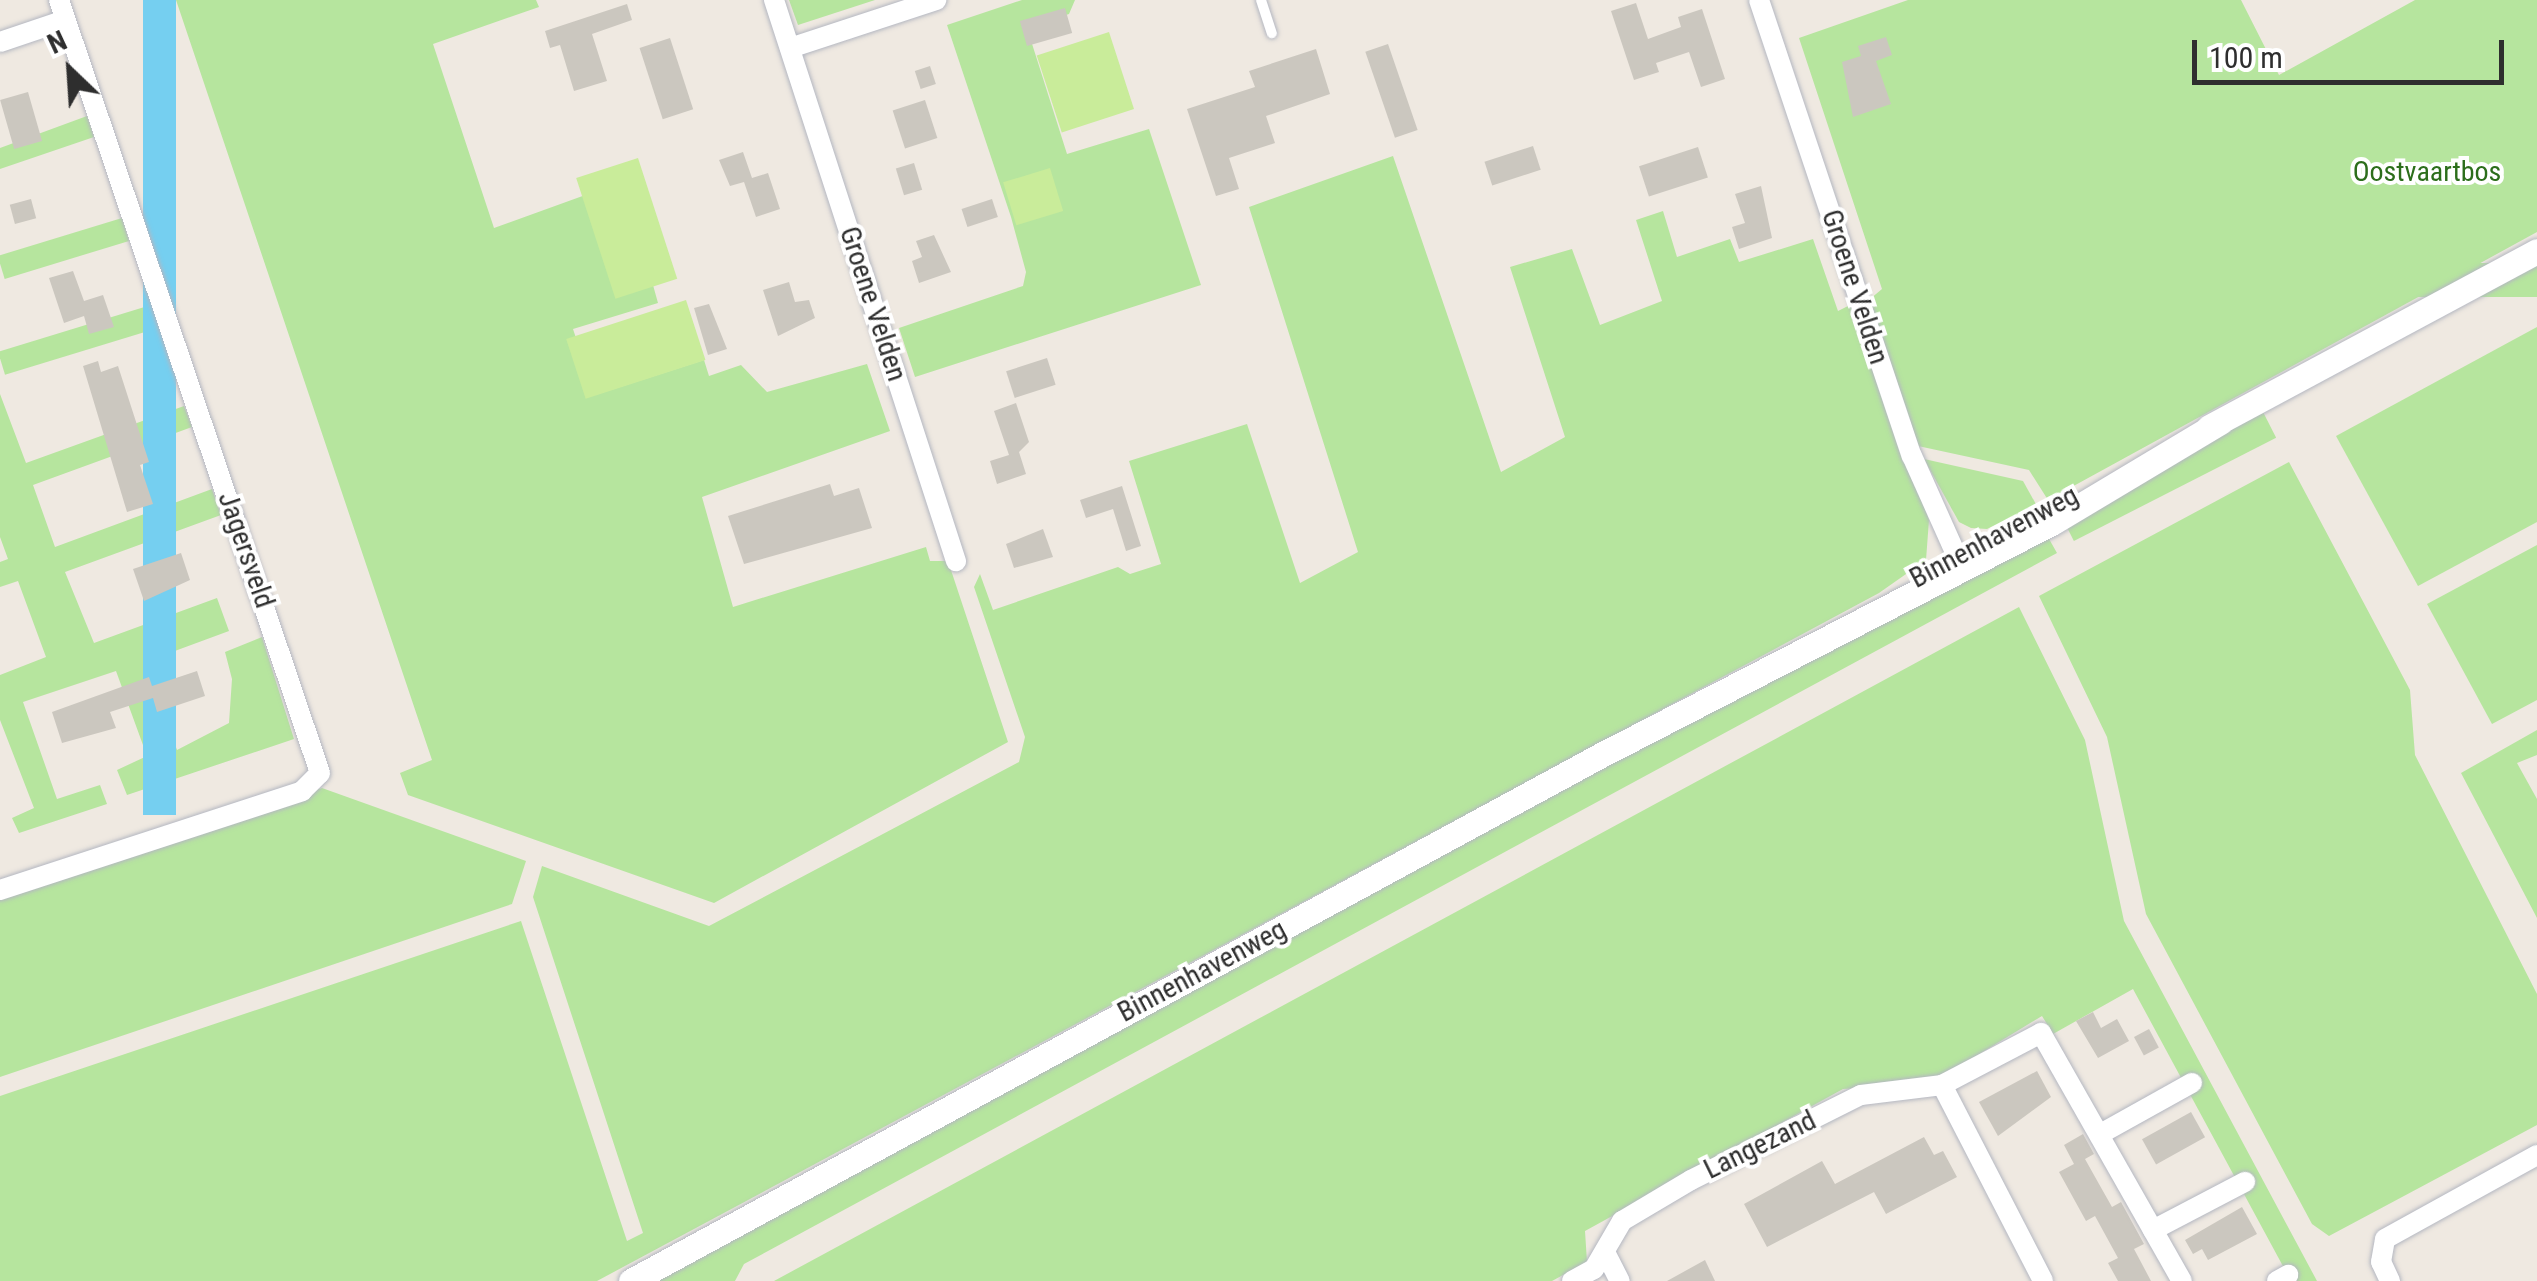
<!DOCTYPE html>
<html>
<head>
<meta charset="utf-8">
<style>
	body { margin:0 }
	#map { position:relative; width:2537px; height:1281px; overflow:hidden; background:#efe9e1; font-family:"Roboto Condensed",sans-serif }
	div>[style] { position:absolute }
	.green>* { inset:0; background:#b6e59e; transform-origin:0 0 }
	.pitch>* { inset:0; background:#c9ec9a; transform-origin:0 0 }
	.water>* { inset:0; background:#75cff0; transform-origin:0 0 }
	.building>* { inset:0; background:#cbc7bf; transform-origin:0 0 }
	.roads { filter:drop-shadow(0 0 2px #b4b7c1) drop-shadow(0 0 2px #b4b7c1) }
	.service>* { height:10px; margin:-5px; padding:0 5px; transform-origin:5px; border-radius:5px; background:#fff }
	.minor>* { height:20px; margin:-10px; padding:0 10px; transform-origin:10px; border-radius:10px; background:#fff }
	.tertiary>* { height:25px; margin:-12.5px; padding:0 12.5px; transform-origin:12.5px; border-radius:12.5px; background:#fff }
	span { translate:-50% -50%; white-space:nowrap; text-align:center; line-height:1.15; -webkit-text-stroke:8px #fff; paint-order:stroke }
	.park-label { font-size:28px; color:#2c6e1b }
	.street-label { font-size:28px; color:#2e2e2e }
	.north { position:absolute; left:20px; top:20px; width:100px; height:100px; -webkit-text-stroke:8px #fff; paint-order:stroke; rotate:335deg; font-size:28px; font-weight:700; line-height:40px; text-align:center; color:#2e2e2e }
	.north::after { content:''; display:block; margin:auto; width:35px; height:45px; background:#2e2e2e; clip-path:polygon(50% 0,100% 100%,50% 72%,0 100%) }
	.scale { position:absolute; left:2192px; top:40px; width:312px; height:45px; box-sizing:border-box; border:5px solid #2e2e2e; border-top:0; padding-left:12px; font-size:30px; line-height:35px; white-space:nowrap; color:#2e2e2e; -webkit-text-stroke:8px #fff; paint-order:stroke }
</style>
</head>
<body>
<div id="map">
	<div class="green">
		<div style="clip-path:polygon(176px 0,536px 0,539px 7px,433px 44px,494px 228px,624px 181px,658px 303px,573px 329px,595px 395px,704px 360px,709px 376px,741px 365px,767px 392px,867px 364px,890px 431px,702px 497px,733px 607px,926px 547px,930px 561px,948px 561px,1008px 742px,714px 903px,408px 795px,400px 773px,432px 760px)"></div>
		<div style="clip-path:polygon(789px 0,875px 0,798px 25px)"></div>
		<div style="clip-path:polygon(1022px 0,1075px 0,1069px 14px,1027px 28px,1067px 154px,1149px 129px,1201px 285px,915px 377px,899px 328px,1023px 286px,1026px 272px,1011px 217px,947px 25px)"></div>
		<div style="clip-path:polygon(1908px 0,2241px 0,2279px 75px,2415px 0,2537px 0,2537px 232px,2048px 500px,2029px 470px,1918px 446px,1870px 299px,1882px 289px,1799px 38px)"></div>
		<div style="clip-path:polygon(87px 116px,94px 137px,0 169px,0 148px)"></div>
		<div style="clip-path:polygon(1393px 156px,1501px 472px,1565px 437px,1510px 267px,1572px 249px,1600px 325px,1662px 301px,1636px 220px,1663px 211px,1677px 257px,1730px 239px,1739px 262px,1813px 239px,1838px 311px,1852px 304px,1929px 520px,1926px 560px,1879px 593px,597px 1281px,0 1281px,0 1096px,521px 921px,627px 1241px,643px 1233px,533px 897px,542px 866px,709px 926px,1019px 762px,1025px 737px,974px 587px,980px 574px,993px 610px,1118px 567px,1130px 574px,1161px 564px,1129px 461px,1247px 424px,1300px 583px,1358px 552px,1249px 207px)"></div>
		<div style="left:122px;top:218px;width:24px;height:130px;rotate:73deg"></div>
		<div style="left:2537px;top:263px;width:34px;height:294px;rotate:90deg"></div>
		<div style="left:151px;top:305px;width:24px;height:160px;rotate:73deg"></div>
		<div style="clip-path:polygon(2537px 327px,2537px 522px,2418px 586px,2336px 436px)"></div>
		<div style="clip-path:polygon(0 394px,26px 463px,184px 406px,192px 427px,33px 485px,55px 547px,212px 489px,221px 515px,65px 572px,94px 643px,217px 598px,229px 631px,145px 662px,177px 750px,229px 723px,232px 679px,225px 652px,262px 637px,294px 739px,127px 795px,117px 770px,147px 756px,116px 671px,23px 702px,57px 799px,100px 785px,107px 804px,19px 833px,12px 818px,34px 808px,0 720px,0 675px,46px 657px,18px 581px,0 587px,0 562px,8px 559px,0 537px)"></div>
		<div style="left:2263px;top:412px;width:29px;height:227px;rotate:63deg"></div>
		<div style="clip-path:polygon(1924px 459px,2023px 481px,2037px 506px,1987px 529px,1971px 528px,1959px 522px)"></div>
		<div style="clip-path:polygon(2289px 462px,2410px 690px,2415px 755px,2537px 994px,2537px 1125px,2329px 1236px,2312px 1224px,2146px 914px,2107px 737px,2039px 596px)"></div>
		<div style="clip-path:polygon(2044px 530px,2057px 553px,744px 1264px,735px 1281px,656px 1281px)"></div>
		<div style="clip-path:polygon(2537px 545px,2537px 700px,2492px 724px,2427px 604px)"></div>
		<div style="clip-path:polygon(2019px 607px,2085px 740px,2124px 921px,2317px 1281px,2291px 1281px,2133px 989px,2053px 1034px,2042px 1016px,1930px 1084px,1843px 1089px,1585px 1231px,1587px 1262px,1552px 1281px,774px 1281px)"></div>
		<div style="clip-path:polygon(2537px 730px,2537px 755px,2517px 763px,2537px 799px,2537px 918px,2461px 773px)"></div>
		<div style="clip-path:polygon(322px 788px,526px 861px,512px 904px,0 1077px,0 900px)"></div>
	</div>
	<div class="pitch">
		<div style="left:1109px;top:32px;width:81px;height:76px;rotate:72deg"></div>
		<div style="left:638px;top:158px;width:127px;height:65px;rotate:72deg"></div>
		<div style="left:1050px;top:168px;width:45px;height:49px;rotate:73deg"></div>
		<div style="left:686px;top:300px;width:63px;height:126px;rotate:72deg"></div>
	</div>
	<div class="water">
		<div style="left:143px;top:0;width:33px;height:815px"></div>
	</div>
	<div class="building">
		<div style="clip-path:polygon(1636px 3px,1648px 39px,1681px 27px,1678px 17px,1702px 9px,1725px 79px,1701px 87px,1689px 52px,1656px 63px,1659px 72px,1634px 80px,1611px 11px)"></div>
		<div style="clip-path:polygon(627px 4px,632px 20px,592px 34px,607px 81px,574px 91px,560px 45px,550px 48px,545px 31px)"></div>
		<div style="left:1065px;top:8px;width:26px;height:47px;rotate:74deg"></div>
		<div style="clip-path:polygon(1886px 37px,1892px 55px,1876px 61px,1891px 104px,1853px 117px,1842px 62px,1861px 56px,1858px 46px)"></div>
		<div style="left:670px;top:38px;width:75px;height:32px;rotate:72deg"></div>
		<div style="left:1388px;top:44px;width:91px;height:24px;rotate:71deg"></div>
		<div style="clip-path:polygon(1316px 49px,1330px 94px,1266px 116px,1275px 143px,1229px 158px,1239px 189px,1216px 196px,1187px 109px,1255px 87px,1249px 71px)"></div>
		<div style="left:930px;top:66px;width:19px;height:16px;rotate:72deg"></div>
		<div style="left:28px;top:92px;width:51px;height:29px;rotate:74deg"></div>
		<div style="left:925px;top:100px;width:40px;height:34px;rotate:72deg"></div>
		<div style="left:1533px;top:146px;width:25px;height:51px;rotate:72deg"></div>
		<div style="left:1698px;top:147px;width:32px;height:62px;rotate:72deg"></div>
		<div style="clip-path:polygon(743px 152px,752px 178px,768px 173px,780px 209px,756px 217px,744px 182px,730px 186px,719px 160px)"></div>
		<div style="left:914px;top:163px;width:28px;height:19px;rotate:73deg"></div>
		<div style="clip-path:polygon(1761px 186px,1772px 238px,1739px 249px,1732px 227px,1745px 223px,1735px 194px)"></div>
		<div style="left:31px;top:199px;width:20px;height:22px;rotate:75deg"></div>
		<div style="left:992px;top:199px;width:19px;height:32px;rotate:72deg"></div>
		<div style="clip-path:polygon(934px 235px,951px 272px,919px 283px,912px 261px,922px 257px,916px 241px)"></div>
		<div style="clip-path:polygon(73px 271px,84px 301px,103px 295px,114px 327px,89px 334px,84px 316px,64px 323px,49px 278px)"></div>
		<div style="clip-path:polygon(789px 282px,795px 302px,809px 300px,815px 318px,778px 336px,763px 290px)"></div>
		<div style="clip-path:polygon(709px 304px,727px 349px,708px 355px,694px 308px)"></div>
		<div style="left:1047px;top:358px;width:28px;height:43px;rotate:72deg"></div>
		<div style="clip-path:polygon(98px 361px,101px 372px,118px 366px,149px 462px,140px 465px,153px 504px,127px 512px,83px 366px)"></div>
		<div style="clip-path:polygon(1016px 403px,1029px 442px,1019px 452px,1026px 474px,997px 484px,990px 461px,1009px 455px,994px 411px)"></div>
		<div style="clip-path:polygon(830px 484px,834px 496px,859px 488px,872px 528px,744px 564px,728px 516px)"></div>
		<div style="clip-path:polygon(1122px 486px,1141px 546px,1126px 551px,1113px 509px,1086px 518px,1080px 500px)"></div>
		<div style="clip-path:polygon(1043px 529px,1053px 557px,1014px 568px,1006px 544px)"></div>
		<div style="clip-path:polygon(181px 553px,190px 580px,144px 601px,133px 569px)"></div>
		<div style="clip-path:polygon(197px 671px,205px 696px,157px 712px,153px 698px,110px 712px,116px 728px,62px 743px,52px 712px,149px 677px,152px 686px)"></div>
		<div style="clip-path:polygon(2093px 1012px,2101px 1028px,2117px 1019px,2129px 1041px,2098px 1058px,2076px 1021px)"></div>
		<div style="left:2149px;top:1029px;width:21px;height:17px;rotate:62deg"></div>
		<div style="clip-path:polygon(2037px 1071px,2051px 1097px,1998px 1136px,1979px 1102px)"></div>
		<div style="left:2191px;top:1112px;width:29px;height:56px;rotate:61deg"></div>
		<div style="clip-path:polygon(2083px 1134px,2094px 1154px,2085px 1159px,2099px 1184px,2112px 1207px,2121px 1202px,2144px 1244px,2134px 1249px,2151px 1281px,2118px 1281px,2108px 1263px,2118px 1258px,2095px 1216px,2086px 1221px,2059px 1172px,2074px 1164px,2064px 1145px)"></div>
		<div style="clip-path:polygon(1924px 1137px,1934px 1155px,1943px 1151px,1957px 1177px,1886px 1214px,1874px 1192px,1767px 1247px,1744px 1204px,1822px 1161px,1835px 1184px)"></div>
		<div style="clip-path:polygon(2242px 1207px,2257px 1234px,2208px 1260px,2202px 1249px,2193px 1254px,2185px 1240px)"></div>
		<div style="clip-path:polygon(1705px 1260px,1715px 1281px,1667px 1281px)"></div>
	</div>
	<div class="roads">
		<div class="service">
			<div style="left:1261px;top:0;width:35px;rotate:72deg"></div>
		</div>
		<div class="minor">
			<div style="left:774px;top:0;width:590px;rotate:72.03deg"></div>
			<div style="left:1759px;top:0;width:481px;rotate:71.5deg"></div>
			<div style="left:1912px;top:456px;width:125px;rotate:65.9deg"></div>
			<div style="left:0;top:42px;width:69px;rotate:-18.7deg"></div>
			<div style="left:790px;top:48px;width:154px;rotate:-18.2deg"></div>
			<div style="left:0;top:890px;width:318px;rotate:-18.1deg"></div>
			<div style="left:302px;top:791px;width:25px;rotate:-45deg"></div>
			<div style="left:320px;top:773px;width:816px;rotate:-108.66deg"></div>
			<div style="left:1942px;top:1085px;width:220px;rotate:62.7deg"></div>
			<div style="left:2102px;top:1133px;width:103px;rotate:-29.1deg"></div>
			<div style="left:2153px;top:1230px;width:104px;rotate:-27.6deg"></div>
			<div style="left:1606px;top:1254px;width:30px;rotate:63deg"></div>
			<div style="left:1572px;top:1281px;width:25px;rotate:-29deg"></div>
			<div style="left:1594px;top:1269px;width:56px;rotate:-59.7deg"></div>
			<div style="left:1622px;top:1221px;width:80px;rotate:-30.7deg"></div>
			<div style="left:1691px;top:1180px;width:190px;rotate:-26.6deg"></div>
			<div style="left:1861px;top:1095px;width:82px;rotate:-7deg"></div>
			<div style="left:1942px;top:1085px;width:112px;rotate:-27.7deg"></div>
			<div style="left:2041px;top:1033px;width:285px;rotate:60.4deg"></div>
			<div style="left:2277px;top:1281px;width:13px;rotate:-29deg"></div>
			<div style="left:2390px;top:1281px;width:21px;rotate:-115deg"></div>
			<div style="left:2381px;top:1262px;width:23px;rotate:-80deg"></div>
			<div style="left:2385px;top:1239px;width:174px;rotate:-28.9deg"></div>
		</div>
		<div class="tertiary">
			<div style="left:2209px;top:427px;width:372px;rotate:-28.2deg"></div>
			<div style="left:631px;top:1281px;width:1106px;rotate:-28.47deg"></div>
			<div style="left:1603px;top:754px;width:506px;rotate:-27.27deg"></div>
			<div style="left:2053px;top:522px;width:195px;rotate:-30.9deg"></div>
		</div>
	</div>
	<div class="park-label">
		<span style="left:2427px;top:172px">Oostvaartbos</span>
	</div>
	<div class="street-label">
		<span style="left:1855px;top:287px;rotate:72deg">Groene Velden</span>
		<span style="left:873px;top:304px;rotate:72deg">Groene Velden</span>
		<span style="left:1994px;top:537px;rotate:-28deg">Binnenhavenweg</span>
		<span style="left:246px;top:550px;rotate:71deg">Jagersveld</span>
		<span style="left:1202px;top:971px;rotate:-28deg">Binnenhavenweg</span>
		<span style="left:1760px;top:1145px;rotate:-26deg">Langezand</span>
	</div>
	<div class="north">N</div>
	<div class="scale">100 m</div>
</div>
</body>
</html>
